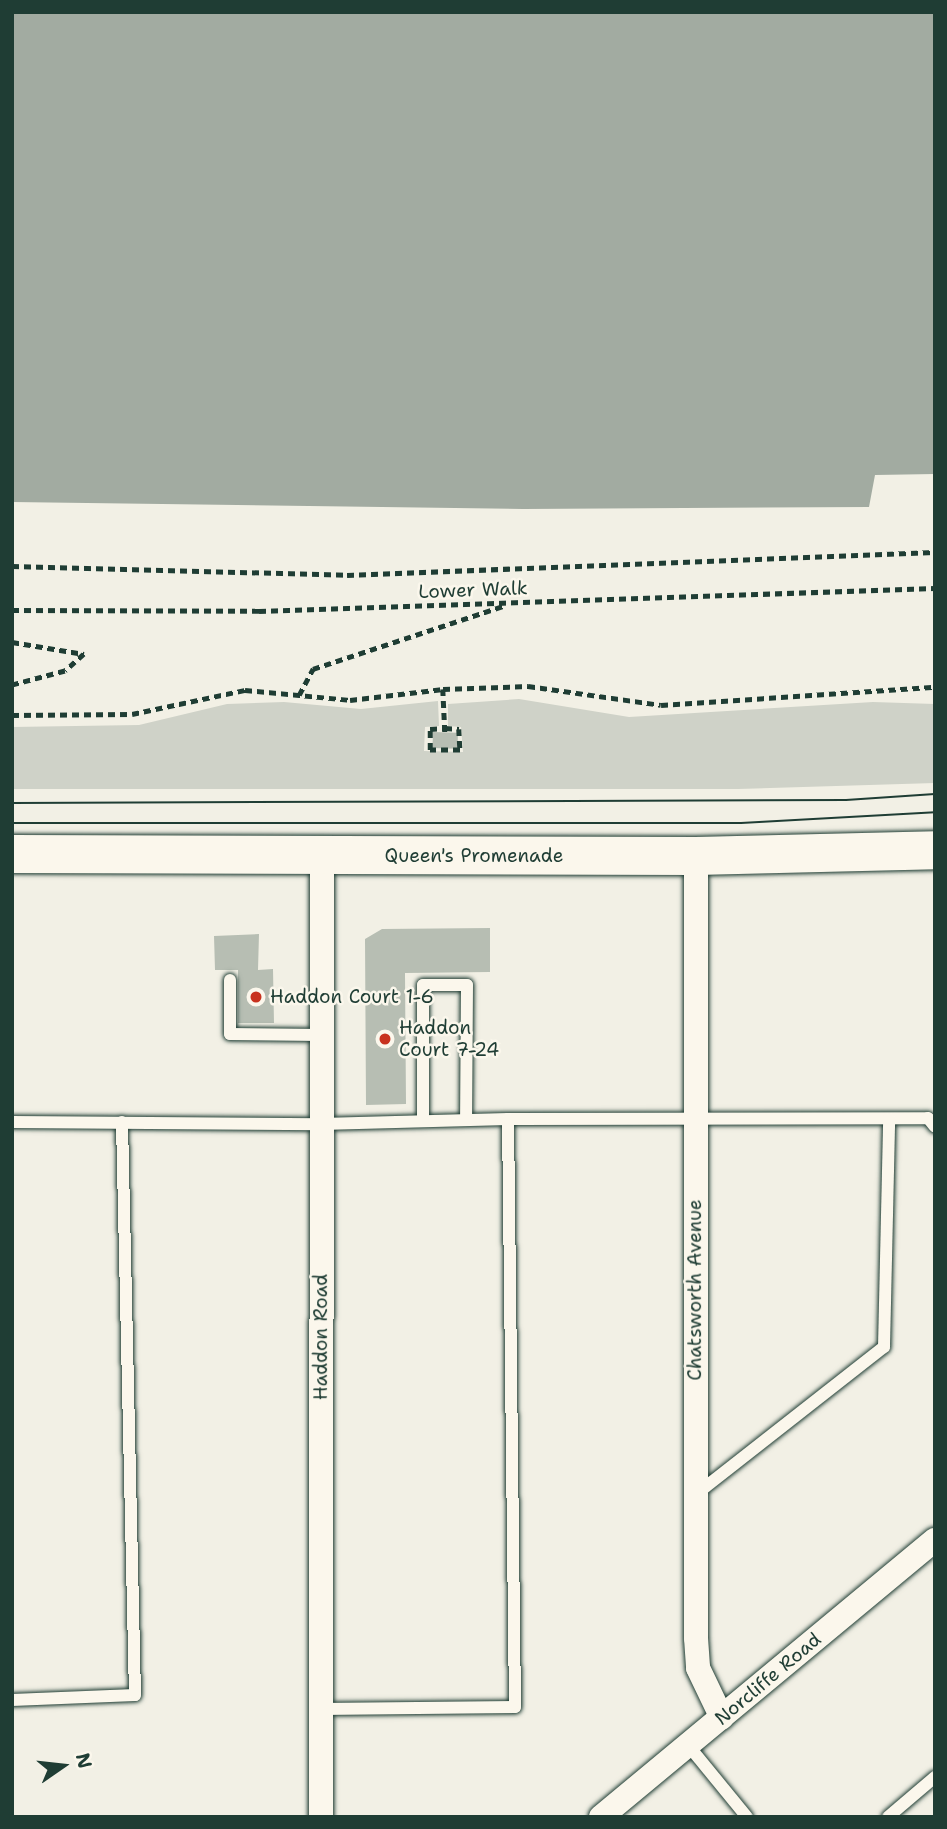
<!DOCTYPE html>
<html>
<head>
<meta charset="utf-8">
<style>
	body { margin:0 }
	#map { position:relative; width:947px; height:1829px; overflow:hidden; background:#f2f0e5; font-family:"Shantell Sans",sans-serif }
	div>[style] { position:absolute }
	.green>* { inset:0; background:#cfd2c8 }
	.water>* { inset:0; background:#a2aba1 }
	.building>* { inset:0; background:#b7beb3; transform-origin:0 0 }
	.path>* { height:4.5px; margin-top:-2.25px; transform-origin:0; background:repeating-linear-gradient(90deg,#1f3d34 0 7px,transparent 0 12px) }
	.roads { filter:drop-shadow(0 0 2px #1f3d34) drop-shadow(0 0 2px #1f3d34) }
	.service>* { height:12px; margin:-6px; padding:0 6px; transform-origin:6px; border-radius:6px; background:#fbf7ec }
	.minor>* { height:24px; margin:-12px; padding:0 12px; transform-origin:12px; border-radius:12px; background:#fbf7ec }
	.primary>* { height:38px; margin:-19px; padding:0 19px; transform-origin:19px; border-radius:19px; background:#fbf7ec }
	.tram>* { height:2px; margin:-1px; padding:0 1px; transform-origin:1px; border-radius:1px; background:#1f3d34 }
	.dots>* { width:19px; height:19px; translate:-50% -50%; box-sizing:border-box; border:4px solid #fbf7ec; border-radius:50% }
	span { translate:-50% -50%; white-space:nowrap; text-align:center; line-height:1.15; -webkit-text-stroke:5px #fbf7ec; paint-order:stroke }
	.street-label { font-size:19px; color:#1f3d34 }
	.poi-label { font-size:19px; color:#1f3d34 }
	.left { translate:0 -50%; text-align:left }
	.frame { position:absolute; inset:0; border:14px solid #1f3d34; pointer-events:none }
	.north { position:absolute; left:28px; top:1731px; width:70px; height:70px; -webkit-text-stroke:5px #fbf7ec; paint-order:stroke; rotate:76deg; font-size:19px; font-weight:700; line-height:28px; text-align:center; color:#1f3d34 }
	.north::after { content:''; display:block; margin:auto; width:24px; height:32px; background:#1f3d34; clip-path:polygon(50% 0,100% 100%,50% 72%,0 100%) }
</style>
</head>
<body>
<div id="map">
	<div class="green">
		<div style="clip-path:polygon(519px 699px,629px 717px,873px 702px,935px 704px,935px 783px,738px 789px,12px 789px,12px 727px,139px 725px,227px 704px,284px 702px,361px 709px,438px 701px,439px 726px,425px 727px,424px 751px,463px 752px,461px 727px,448px 726px,448px 704px)"></div>
	</div>
	<div class="water">
		<div style="clip-path:polygon(12px 12px,935px 12px,935px 474px,875px 475px,869px 507px,523px 509px,12px 502px)"></div>
	</div>
	<div class="building">
		<div style="left:433px;top:732px;width:25px;height:16px;rotate:2deg"></div>
		<div style="clip-path:polygon(490px 928px,490px 972px,405px 973px,406px 1104px,366px 1105px,365px 939px,382px 929px)"></div>
		<div style="clip-path:polygon(259px 934px,258px 970px,273px 969px,274px 1023px,238px 1023px,238px 970px,215px 970px,214px 936px)"></div>
	</div>
	<div class="path">
		<div style="left:12px;top:566px;width:335px;rotate:1.5deg"></div>
		<div style="left:347px;top:575px;width:588px;rotate:-2.24deg"></div>
		<div style="left:12px;top:610px;width:247px;rotate:0.2deg"></div>
		<div style="left:259px;top:611px;width:676px;rotate:-1.95deg"></div>
		<div style="left:12px;top:642px;width:73px;rotate:9.5deg"></div>
		<div style="left:84px;top:654px;width:25px;rotate:138deg"></div>
		<div style="left:65px;top:671px;width:55px;rotate:165.2deg"></div>
		<div style="left:443px;top:689px;width:43px;rotate:87.3deg"></div>
		<div style="left:299px;top:695px;width:30px;rotate:-62deg"></div>
		<div style="left:313px;top:669px;width:203px;rotate:-18.3deg"></div>
		<div style="left:12px;top:715px;width:120px;rotate:-0.5deg"></div>
		<div style="left:132px;top:714px;width:116px;rotate:-12deg"></div>
		<div style="left:245px;top:690px;width:105px;rotate:5.4deg"></div>
		<div style="left:350px;top:700px;width:94px;rotate:-6.7deg"></div>
		<div style="left:443px;top:689px;width:85px;rotate:-2deg"></div>
		<div style="left:528px;top:686px;width:134px;rotate:8.1deg"></div>
		<div style="left:661px;top:705px;width:275px;rotate:-3.8deg"></div>
		<div style="left:445px;top:728px;width:14px;rotate:4deg"></div>
		<div style="left:459px;top:729px;width:21px;rotate:87deg"></div>
		<div style="left:460px;top:750px;width:30px;rotate:180deg"></div>
		<div style="left:430px;top:750px;width:21px;rotate:-90deg"></div>
		<div style="left:430px;top:729px;width:15px;rotate:-4deg"></div>
	</div>
	<div class="roads">
		<div class="service">
			<div style="left:230px;top:980px;width:54px;rotate:90deg"></div>
			<div style="left:230px;top:1034px;width:91px;rotate:0.6deg"></div>
			<div style="left:423px;top:1121px;width:136px;rotate:-90deg"></div>
			<div style="left:423px;top:985px;width:44px"></div>
			<div style="left:467px;top:985px;width:135px;rotate:90.4deg"></div>
			<div style="left:12px;top:1122px;width:309px;rotate:0.4deg"></div>
			<div style="left:321px;top:1124px;width:187px;rotate:-1.5deg"></div>
			<div style="left:508px;top:1119px;width:420px;rotate:-0.1deg"></div>
			<div style="left:928px;top:1118px;width:11px;rotate:52deg"></div>
			<div style="left:695px;top:1495px;width:240px;rotate:-38.1deg"></div>
			<div style="left:884px;top:1347px;width:228px;rotate:-88.7deg"></div>
			<div style="left:12px;top:1700px;width:123px;rotate:-2.3deg"></div>
			<div style="left:135px;top:1695px;width:573px;rotate:-91.3deg"></div>
			<div style="left:320px;top:1709px;width:195px;rotate:-0.6deg"></div>
			<div style="left:515px;top:1707px;width:588px;rotate:-90.68deg"></div>
			<div style="left:688px;top:1745px;width:93px;rotate:50.7deg"></div>
			<div style="left:888px;top:1817px;width:62px;rotate:-40.4deg"></div>
		</div>
		<div class="minor">
			<div style="left:696px;top:856px;width:782px;rotate:90deg"></div>
			<div style="left:696px;top:1638px;width:30px;rotate:86deg"></div>
			<div style="left:698px;top:1668px;width:55px;rotate:64.4deg"></div>
			<div style="left:321px;top:1817px;width:960px;rotate:-89.94deg"></div>
			<div style="left:601px;top:1817px;width:434px;rotate:-39.7deg"></div>
		</div>
		<div class="primary">
			<div style="left:12px;top:854px;width:684px;rotate:0.17deg"></div>
			<div style="left:696px;top:856px;width:239px;rotate:-1.4deg"></div>
		</div>
	</div>
	<div class="tram">
		<div style="left:12px;top:803px;width:834px;rotate:-0.21deg"></div>
		<div style="left:846px;top:800px;width:89px;rotate:-3.9deg"></div>
		<div style="left:12px;top:823px;width:729px"></div>
		<div style="left:741px;top:823px;width:194px;rotate:-3.2deg"></div>
	</div>
	<div class="dots">
		<div style="left:256px;top:997px;background:#c8321e"></div>
		<div style="left:385px;top:1039px;background:#c8321e"></div>
	</div>
	<div class="street-label">
		<span style="left:473px;top:590px;rotate:-2deg">Lower Walk</span>
		<span style="left:474px;top:856px">Queen's Promenade</span>
		<span style="left:695px;top:1290px;rotate:-90deg">Chatsworth Avenue</span>
		<span style="left:321px;top:1337px;rotate:-90deg">Haddon Road</span>
		<span style="left:768px;top:1679px;rotate:-40deg">Norcliffe Road</span>
	</div>
	<div class="poi-label">
		<span class="left" style="left:270px;top:997px">Haddon Court 1-6</span>
		<span class="left" style="left:399px;top:1039px">Haddon<br>Court 7-24</span>
	</div>
	<div class="frame"></div>
	<div class="north">N</div>
</div>
</body>
</html>
